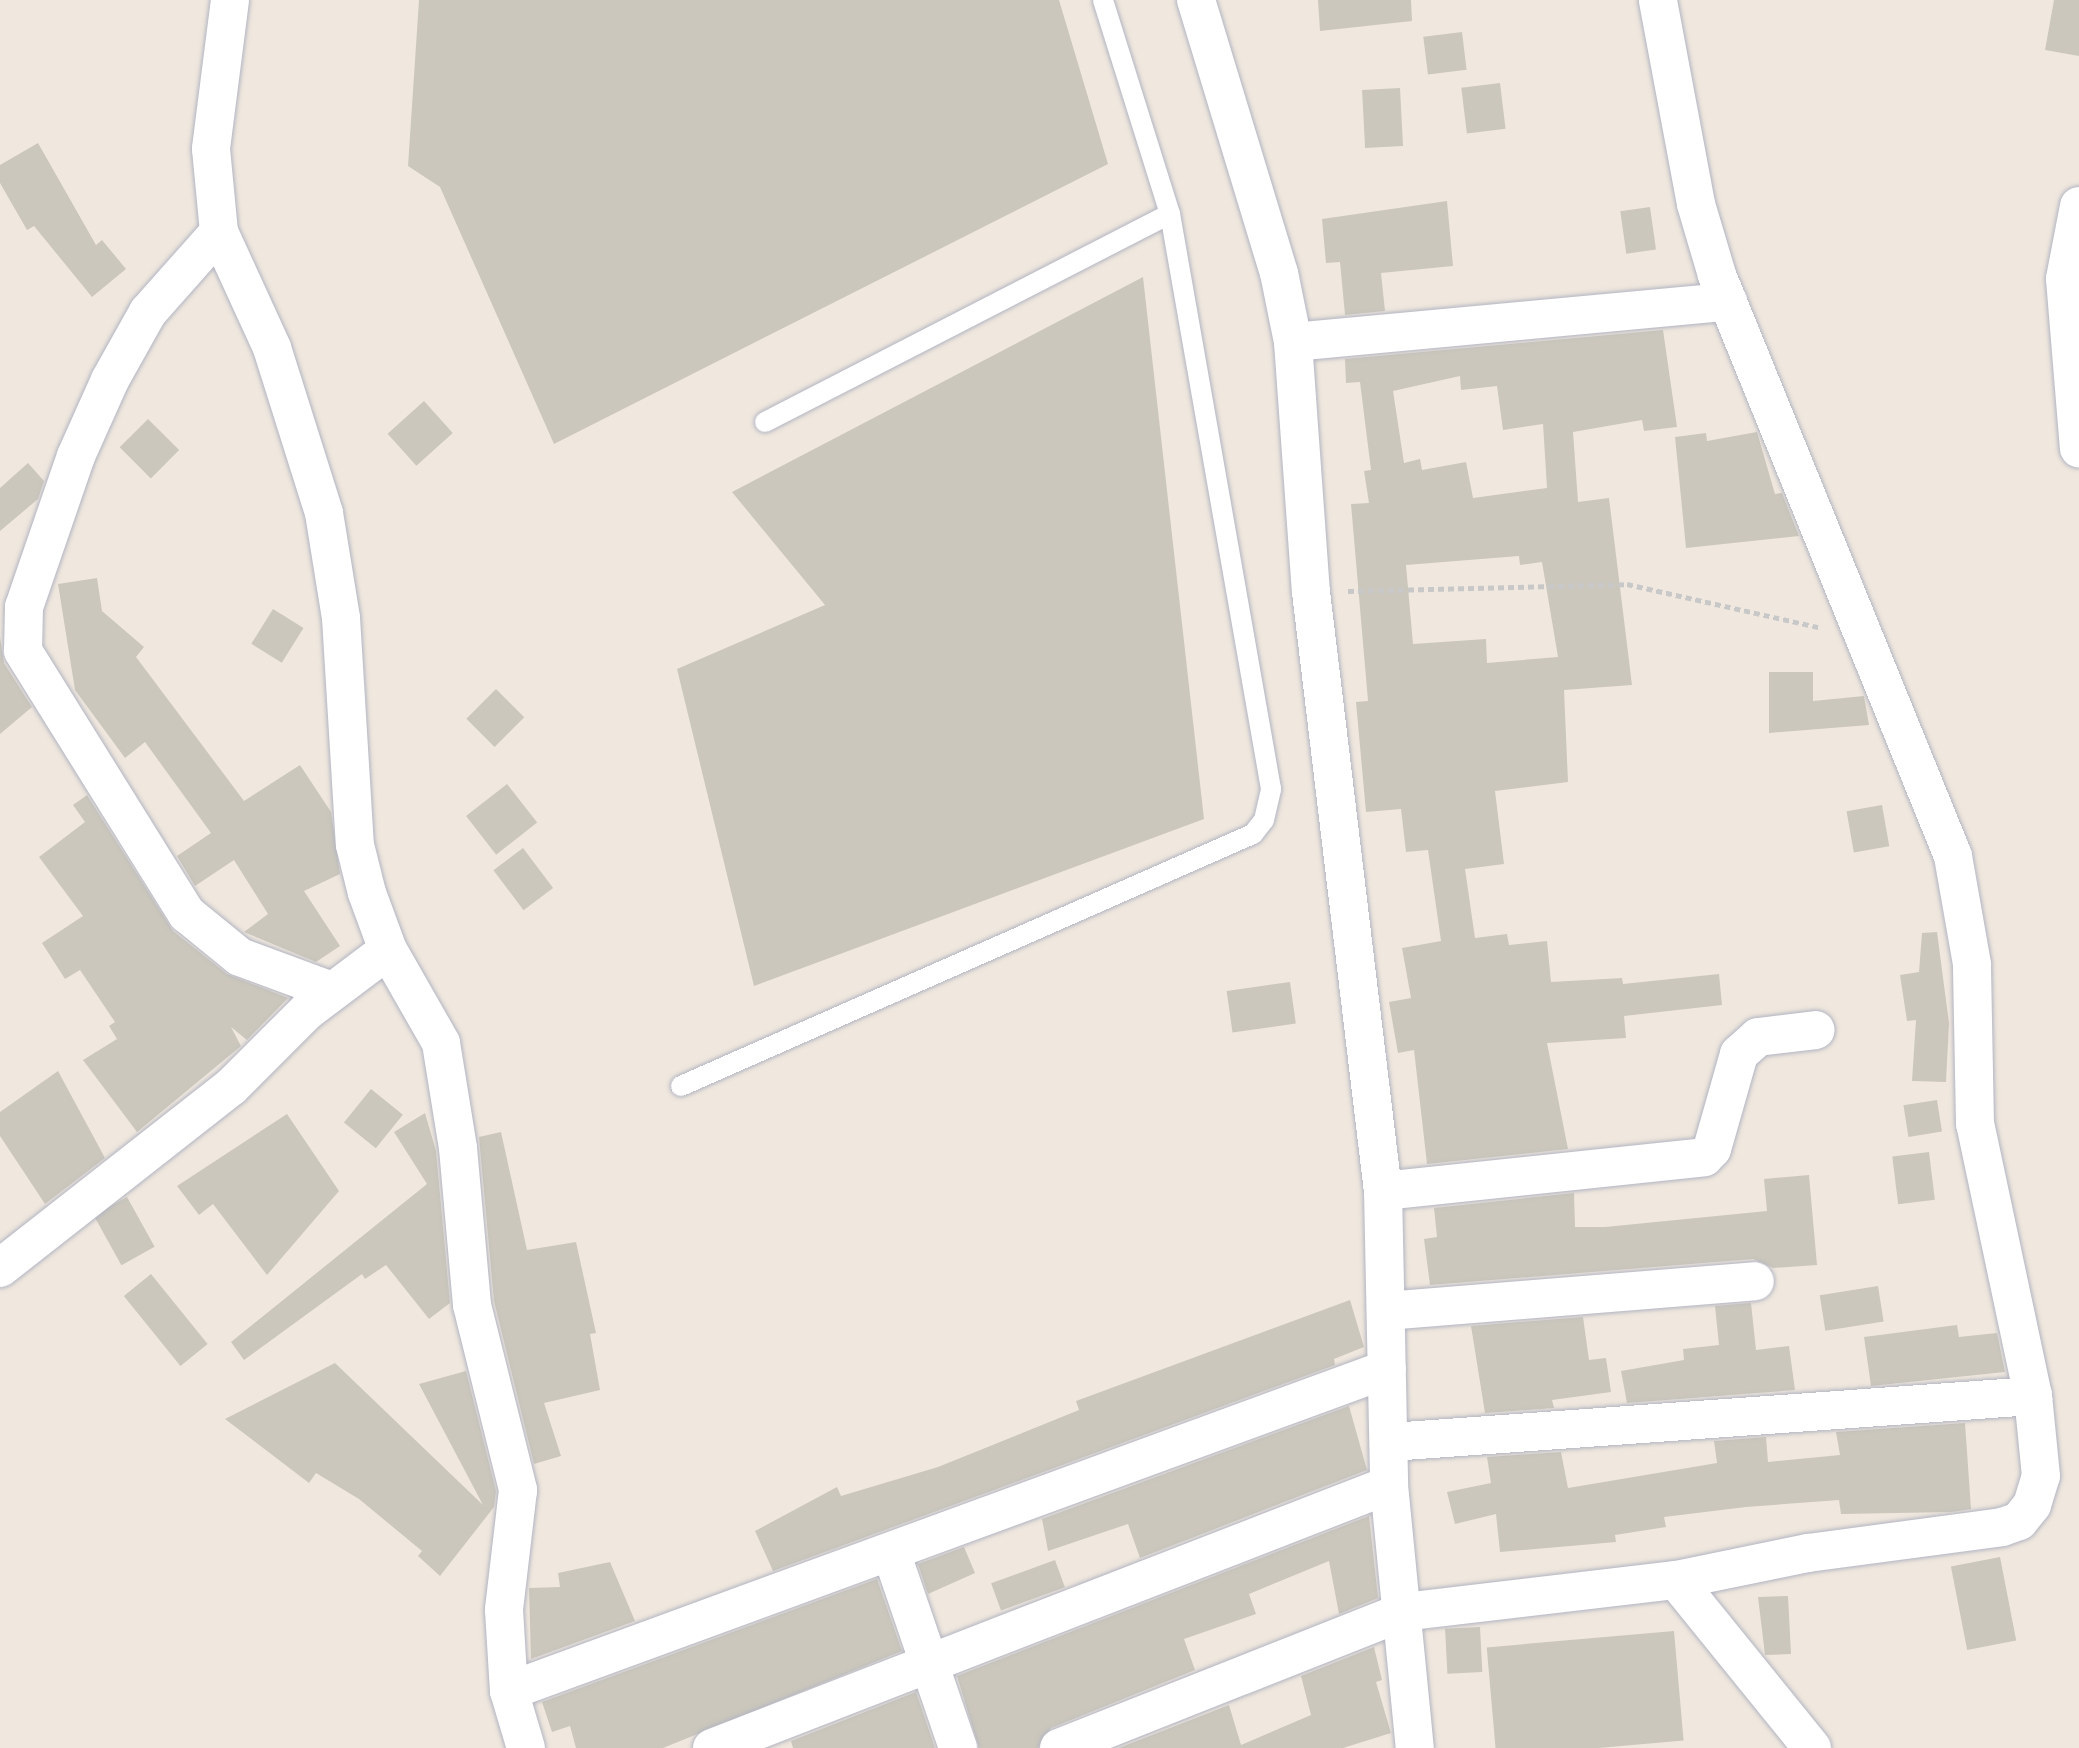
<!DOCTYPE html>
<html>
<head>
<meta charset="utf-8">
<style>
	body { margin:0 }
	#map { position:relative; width:2079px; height:1748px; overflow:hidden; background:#f0e8de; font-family:"Public Sans",sans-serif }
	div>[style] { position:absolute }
	.building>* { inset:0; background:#cbc7bc; transform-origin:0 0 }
	.path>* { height:5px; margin-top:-2.5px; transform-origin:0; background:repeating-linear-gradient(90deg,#c8c8c8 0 6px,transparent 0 10px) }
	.roads { filter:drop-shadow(0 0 2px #b2b4c2) drop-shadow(0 0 2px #b2b4c2) }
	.lane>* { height:20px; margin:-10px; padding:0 10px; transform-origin:10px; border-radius:10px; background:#fff }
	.street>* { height:38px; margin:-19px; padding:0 19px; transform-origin:19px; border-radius:19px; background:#fff }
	span { translate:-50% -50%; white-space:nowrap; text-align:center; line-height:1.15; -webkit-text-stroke:6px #fff; paint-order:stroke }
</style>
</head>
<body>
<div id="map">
	<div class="building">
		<div style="clip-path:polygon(419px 0,1059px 0,1108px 164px,554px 444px,440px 187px,408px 166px)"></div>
		<div style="clip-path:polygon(1318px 0,1411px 0,1412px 21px,1320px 31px)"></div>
		<div style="clip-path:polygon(2054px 0,2079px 0,2079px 56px,2045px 50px)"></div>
		<div style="left:1462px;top:32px;width:38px;height:39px;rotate:83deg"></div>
		<div style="left:1500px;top:83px;width:46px;height:39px;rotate:83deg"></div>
		<div style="left:1400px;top:88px;width:58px;height:38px;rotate:87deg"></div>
		<div style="clip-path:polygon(38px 143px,96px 245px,102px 240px,126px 269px,92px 297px,34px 226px,27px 230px,0 183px,0 165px)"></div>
		<div style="clip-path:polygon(1447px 201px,1453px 266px,1381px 273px,1385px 311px,1345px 315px,1340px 262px,1326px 263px,1322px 219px)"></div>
		<div style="left:1650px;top:207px;width:43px;height:30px;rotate:82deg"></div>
		<div style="clip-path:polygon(1143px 277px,1204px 819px,754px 986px,677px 669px,825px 605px,732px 492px)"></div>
		<div style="clip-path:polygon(evenodd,1663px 330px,1677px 427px,1644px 431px,1642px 420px,1573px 432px,1578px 502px,1609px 498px,1632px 685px,1564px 690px,1568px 782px,1495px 791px,1504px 864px,1465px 869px,1475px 938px,1507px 934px,1509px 945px,1547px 941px,1551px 982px,1622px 978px,1623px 984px,1719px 974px,1722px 1005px,1624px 1016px,1626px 1038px,1547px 1043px,1568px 1149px,1427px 1164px,1414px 1050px,1398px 1053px,1389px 1002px,1411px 998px,1402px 948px,1441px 941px,1428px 850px,1406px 852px,1401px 809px,1366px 812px,1356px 702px,1368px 701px,1351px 504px,1369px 503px,1364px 471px,1371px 470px,1360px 382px,1346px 383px,1345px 359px,1663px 330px,1460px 376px,1461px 390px,1497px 386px,1503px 430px,1543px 424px,1547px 488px,1473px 498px,1466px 462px,1422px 470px,1420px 459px,1404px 463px,1393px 391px,1460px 376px,1663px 330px,1519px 556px,1520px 565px,1542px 562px,1558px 657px,1487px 663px,1486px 639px,1413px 644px,1406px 565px,1519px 556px)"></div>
		<div style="left:424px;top:401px;width:43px;height:49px;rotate:48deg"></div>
		<div style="left:148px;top:419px;width:44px;height:40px;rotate:45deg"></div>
		<div style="clip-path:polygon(1757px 432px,1775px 494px,1782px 493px,1799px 536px,1686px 548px,1675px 437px,1706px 433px,1707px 441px)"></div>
		<div style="clip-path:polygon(28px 463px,44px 481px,38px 499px,0 531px,0 488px)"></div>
		<div style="clip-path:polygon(97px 578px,102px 611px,144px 647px,136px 657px,244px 801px,300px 765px,331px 812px,340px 874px,304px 891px,340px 946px,316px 962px,244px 932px,268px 914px,234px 860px,195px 886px,177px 856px,211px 833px,145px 742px,125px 758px,75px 690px,58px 584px)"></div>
		<div style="left:273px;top:609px;width:36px;height:41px;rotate:32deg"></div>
		<div style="clip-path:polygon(0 637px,4px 663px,32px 707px,0 734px)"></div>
		<div style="clip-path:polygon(1769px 672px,1813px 672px,1813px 701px,1864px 696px,1869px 725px,1769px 733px)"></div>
		<div style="left:496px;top:689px;width:40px;height:42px;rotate:45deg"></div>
		<div style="left:507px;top:784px;width:49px;height:52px;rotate:52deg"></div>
		<div style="clip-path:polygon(87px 795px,173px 931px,227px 974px,288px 998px,247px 1040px,231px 1027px,241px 1046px,137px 1132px,83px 1060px,117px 1039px,109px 1026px,115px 1022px,80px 970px,65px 979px,42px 943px,83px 916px,39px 857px,85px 822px,73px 805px)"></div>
		<div style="left:1882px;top:805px;width:42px;height:36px;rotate:80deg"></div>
		<div style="left:523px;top:848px;width:50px;height:37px;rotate:53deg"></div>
		<div style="clip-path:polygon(1937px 932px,1949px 1023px,1946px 1082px,1912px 1081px,1916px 1020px,1907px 1021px,1900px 975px,1919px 972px,1922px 933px)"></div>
		<div style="left:1290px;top:982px;width:42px;height:64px;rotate:82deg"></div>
		<div style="clip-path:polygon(58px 1071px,105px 1158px,45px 1204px,0 1136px,0 1112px)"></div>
		<div style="left:371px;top:1089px;width:41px;height:43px;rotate:39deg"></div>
		<div style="left:1937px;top:1100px;width:32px;height:34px;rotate:81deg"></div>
		<div style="clip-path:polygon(425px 1113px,436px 1151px,450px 1303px,429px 1319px,386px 1265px,365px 1279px,362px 1274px,244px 1360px,231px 1342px,427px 1184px,394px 1132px)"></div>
		<div style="clip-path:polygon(287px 1114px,339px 1191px,267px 1275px,213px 1204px,199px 1215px,177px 1186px)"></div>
		<div style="clip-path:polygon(501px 1132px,527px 1250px,576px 1242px,596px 1333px,590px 1334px,600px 1390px,544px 1403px,561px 1456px,534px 1464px,494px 1301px,479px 1137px)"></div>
		<div style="left:1929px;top:1152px;width:48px;height:37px;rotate:83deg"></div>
		<div style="clip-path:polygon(1809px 1175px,1817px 1265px,1773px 1268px,1753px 1259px,1430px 1285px,1424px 1239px,1437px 1237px,1434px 1208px,1574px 1193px,1575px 1227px,1605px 1227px,1767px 1211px,1764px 1179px)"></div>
		<div style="left:127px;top:1197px;width:57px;height:38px;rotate:61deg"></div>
		<div style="left:151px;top:1274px;width:90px;height:35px;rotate:51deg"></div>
		<div style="left:1878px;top:1286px;width:36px;height:59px;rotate:81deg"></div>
		<div style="clip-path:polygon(1350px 1300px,1364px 1347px,1334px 1359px,1335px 1365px,773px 1571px,755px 1531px,837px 1487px,841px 1496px,938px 1467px,1079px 1410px,1076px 1401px)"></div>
		<div style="clip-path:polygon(1751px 1303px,1756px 1350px,1789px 1346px,1795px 1390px,1627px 1403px,1621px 1371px,1684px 1360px,1683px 1349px,1719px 1345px,1715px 1306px)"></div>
		<div style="clip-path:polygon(1583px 1317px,1589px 1360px,1606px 1358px,1611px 1392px,1552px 1400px,1554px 1408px,1485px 1413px,1471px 1326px)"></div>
		<div style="clip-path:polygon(1957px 1325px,1959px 1337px,1997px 1333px,2005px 1372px,1871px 1386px,1864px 1337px)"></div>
		<div style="clip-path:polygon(335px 1363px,483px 1505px,419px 1384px,466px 1371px,496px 1491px,494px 1507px,440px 1576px,418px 1556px,422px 1551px,359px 1499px,316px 1473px,309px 1483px,225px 1419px)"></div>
		<div style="clip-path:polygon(1349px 1406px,1367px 1470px,1140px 1558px,1128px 1524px,1048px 1551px,1042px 1519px)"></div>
		<div style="clip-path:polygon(1965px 1423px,1971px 1509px,1952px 1512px,1841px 1514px,1839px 1500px,1746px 1507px,1664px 1517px,1666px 1527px,1615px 1535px,1616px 1542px,1500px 1552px,1496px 1514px,1455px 1524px,1447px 1492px,1491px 1483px,1487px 1457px,1561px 1452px,1568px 1488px,1717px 1463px,1714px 1441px,1766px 1437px,1768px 1462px,1840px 1455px,1836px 1432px)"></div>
		<div style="clip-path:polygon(1369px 1516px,1378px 1598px,1339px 1614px,1329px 1561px,1249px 1594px,1256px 1614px,1184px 1639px,1195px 1670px,1051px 1728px,1038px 1748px,979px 1748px,957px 1676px)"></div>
		<div style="clip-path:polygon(964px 1547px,975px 1573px,928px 1594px,918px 1564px)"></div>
		<div style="left:2000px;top:1557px;width:85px;height:50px;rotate:79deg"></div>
		<div style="left:1055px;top:1560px;width:29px;height:68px;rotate:70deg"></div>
		<div style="clip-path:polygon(610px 1562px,635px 1621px,531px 1659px,529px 1588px,560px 1587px,558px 1573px)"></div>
		<div style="clip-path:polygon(877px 1579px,902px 1651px,663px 1748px,576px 1748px,570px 1726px,552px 1732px,542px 1702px)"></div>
		<div style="clip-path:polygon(1788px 1596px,1791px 1654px,1765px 1655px,1758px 1597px)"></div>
		<div style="left:1480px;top:1627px;width:45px;height:35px;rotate:87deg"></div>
		<div style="left:1674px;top:1631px;width:110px;height:188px;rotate:85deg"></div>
		<div style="clip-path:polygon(1374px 1647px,1382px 1680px,1376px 1682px,1391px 1733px,1343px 1748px,1119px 1748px,1229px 1705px,1241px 1745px,1311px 1715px,1301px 1676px)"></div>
		<div style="clip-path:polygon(916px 1692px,935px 1748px,793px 1748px,791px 1741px)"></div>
	</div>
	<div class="path">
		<div style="left:1348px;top:591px;width:279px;rotate:-1.4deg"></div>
		<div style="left:1627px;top:584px;width:196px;rotate:12.7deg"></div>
	</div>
	<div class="roads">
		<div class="lane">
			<div style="left:765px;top:422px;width:455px;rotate:-27.2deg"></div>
			<div style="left:681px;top:1086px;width:625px;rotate:-23.78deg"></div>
			<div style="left:1253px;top:834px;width:18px;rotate:-52deg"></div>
			<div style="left:1264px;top:820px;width:32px;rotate:-77deg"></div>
			<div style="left:1271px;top:789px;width:584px;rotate:-99.96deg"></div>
			<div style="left:1170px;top:214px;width:224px;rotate:-107.4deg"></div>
		</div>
		<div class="street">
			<div style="left:230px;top:0;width:150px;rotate:97.3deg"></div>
			<div style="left:211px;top:149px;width:83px;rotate:84.5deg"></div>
			<div style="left:219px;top:232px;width:128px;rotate:65.4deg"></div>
			<div style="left:272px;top:348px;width:173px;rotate:72.5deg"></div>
			<div style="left:324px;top:513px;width:106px;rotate:80.8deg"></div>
			<div style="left:341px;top:618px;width:227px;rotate:86.5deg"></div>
			<div style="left:355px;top:845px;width:49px;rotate:76deg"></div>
			<div style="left:367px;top:893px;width:61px;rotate:69.8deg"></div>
			<div style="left:388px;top:950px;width:107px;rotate:60.3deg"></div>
			<div style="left:441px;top:1043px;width:106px;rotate:80.8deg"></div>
			<div style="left:458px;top:1148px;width:158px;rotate:84.9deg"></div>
			<div style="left:472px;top:1305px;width:191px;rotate:76deg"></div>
			<div style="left:518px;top:1490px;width:121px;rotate:96.7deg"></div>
			<div style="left:504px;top:1610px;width:81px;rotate:86.5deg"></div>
			<div style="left:509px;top:1691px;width:59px;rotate:73.4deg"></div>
			<div style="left:1196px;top:0;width:285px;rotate:73.1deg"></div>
			<div style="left:1279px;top:273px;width:70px;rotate:78.5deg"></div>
			<div style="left:1293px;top:342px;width:251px;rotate:85.9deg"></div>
			<div style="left:1311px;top:592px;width:603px;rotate:83.15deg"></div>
			<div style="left:1383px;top:1191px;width:294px;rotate:88.8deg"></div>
			<div style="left:1389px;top:1485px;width:264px;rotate:84.4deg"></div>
			<div style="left:2079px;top:206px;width:74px;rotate:100.9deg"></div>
			<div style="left:2065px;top:279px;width:170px;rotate:85.3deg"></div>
			<div style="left:219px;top:232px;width:107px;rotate:131.6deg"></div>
			<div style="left:148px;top:312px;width:78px;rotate:119.2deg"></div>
			<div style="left:110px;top:380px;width:83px;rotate:114.1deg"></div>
			<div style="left:76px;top:456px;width:160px;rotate:109deg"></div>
			<div style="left:24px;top:607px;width:44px;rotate:91.3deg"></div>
			<div style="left:23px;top:651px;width:310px;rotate:58.1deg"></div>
			<div style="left:187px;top:914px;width:68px;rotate:39.1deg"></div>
			<div style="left:240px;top:957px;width:98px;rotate:20.3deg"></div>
			<div style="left:1293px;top:342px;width:437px;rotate:-5.3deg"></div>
			<div style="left:1383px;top:1191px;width:323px;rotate:-6deg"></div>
			<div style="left:1704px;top:1157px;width:11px;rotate:-45deg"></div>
			<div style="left:1712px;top:1149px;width:99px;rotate:-74.1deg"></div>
			<div style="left:1739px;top:1054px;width:25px;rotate:-42deg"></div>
			<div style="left:1758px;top:1037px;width:58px;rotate:-6.9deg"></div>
			<div style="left:0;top:1268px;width:293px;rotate:-38.1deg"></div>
			<div style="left:231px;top:1087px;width:107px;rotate:-45deg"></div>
			<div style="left:307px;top:1011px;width:101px;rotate:-37deg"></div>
			<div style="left:1386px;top:1311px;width:370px;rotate:-4.6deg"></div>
			<div style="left:1391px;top:1442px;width:644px;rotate:-4.1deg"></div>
			<div style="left:891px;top:1552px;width:207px;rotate:71.1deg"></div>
			<div style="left:1676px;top:1580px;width:216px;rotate:51deg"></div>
			<div style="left:509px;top:1691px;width:935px;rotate:-20.14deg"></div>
			<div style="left:712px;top:1748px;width:726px;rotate:-21.23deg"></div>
			<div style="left:1059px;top:1748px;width:370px;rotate:-21.6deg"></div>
			<div style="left:1403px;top:1612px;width:275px;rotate:-6.7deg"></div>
			<div style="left:1676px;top:1580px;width:135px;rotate:-11.6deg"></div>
			<div style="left:1808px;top:1553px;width:196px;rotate:-7.6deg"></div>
			<div style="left:2002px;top:1527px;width:18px;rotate:-19deg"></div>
			<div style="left:2019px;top:1521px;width:21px;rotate:-51deg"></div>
			<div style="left:2032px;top:1505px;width:30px;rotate:-73deg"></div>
			<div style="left:2041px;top:1476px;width:80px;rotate:-95.7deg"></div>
			<div style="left:2033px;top:1396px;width:278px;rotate:-102deg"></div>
			<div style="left:1975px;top:1124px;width:160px;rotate:-91.1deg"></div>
			<div style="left:1972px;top:964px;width:110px;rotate:-100deg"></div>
			<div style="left:1953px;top:856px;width:627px;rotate:-112.11deg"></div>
			<div style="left:1717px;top:275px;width:74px;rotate:-106.5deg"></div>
			<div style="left:1696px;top:204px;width:208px;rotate:-100.6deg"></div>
		</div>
	</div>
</div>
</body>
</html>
